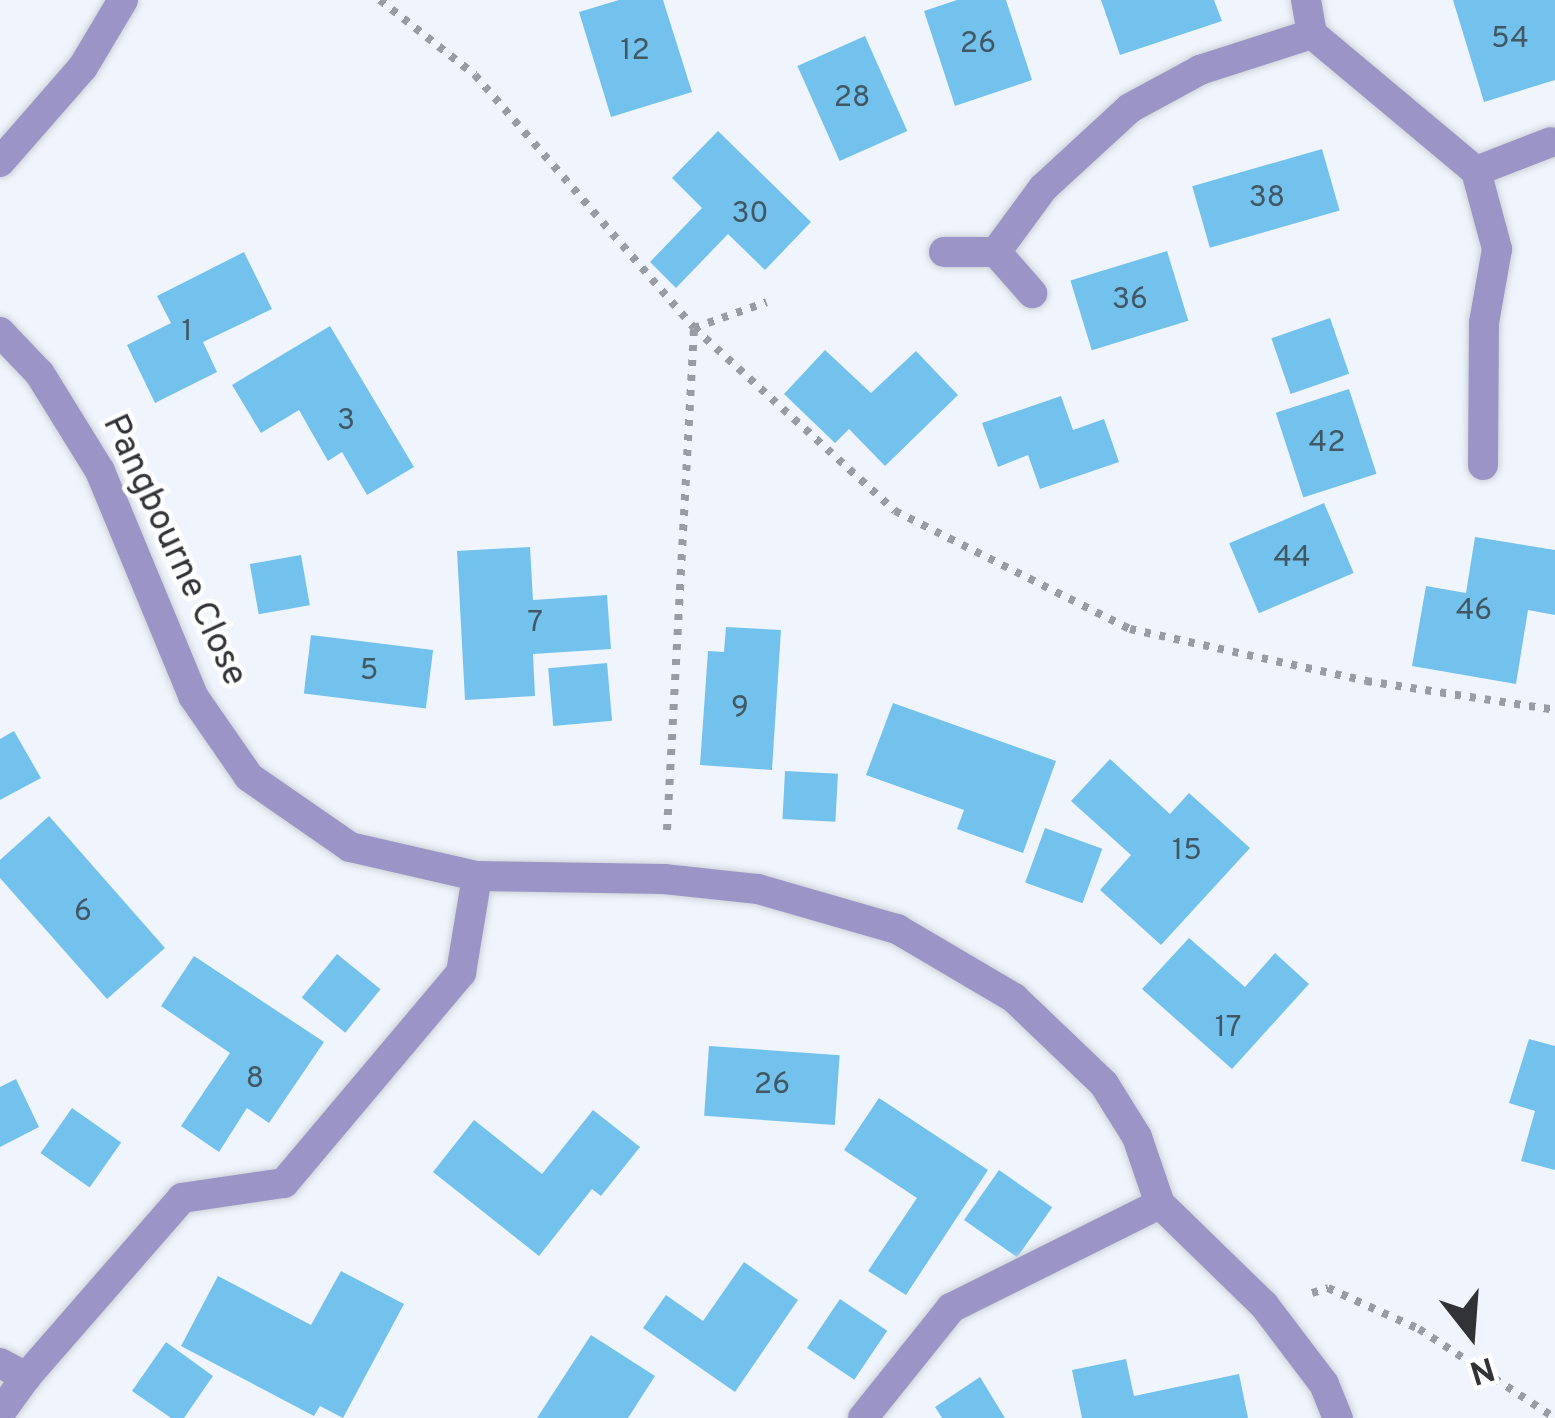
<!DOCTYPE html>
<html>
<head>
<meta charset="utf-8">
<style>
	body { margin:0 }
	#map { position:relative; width:1555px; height:1418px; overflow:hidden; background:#f0f5fd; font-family:Overpass,sans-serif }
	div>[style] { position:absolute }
	.building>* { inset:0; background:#73c2ee; transform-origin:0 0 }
	.path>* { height:8px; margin-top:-4px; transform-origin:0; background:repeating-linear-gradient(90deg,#999da3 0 6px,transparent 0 15px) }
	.roads { filter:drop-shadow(0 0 3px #ced2d9) drop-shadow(0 0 3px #ced2d9) }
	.minor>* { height:30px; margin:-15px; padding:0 15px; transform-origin:15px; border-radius:15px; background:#9a95c6 }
	.tertiary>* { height:30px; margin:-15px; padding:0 15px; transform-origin:15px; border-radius:15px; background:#9a95c6 }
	span { translate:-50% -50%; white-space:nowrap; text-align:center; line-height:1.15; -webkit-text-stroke:9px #fff; paint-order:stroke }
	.number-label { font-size:30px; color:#425764 }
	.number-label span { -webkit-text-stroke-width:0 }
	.street-label { font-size:36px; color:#313336 }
	.north { position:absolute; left:1411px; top:1274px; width:120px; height:120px; -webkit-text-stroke:9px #fff; paint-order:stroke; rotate:163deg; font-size:33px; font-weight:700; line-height:48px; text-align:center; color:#313336 }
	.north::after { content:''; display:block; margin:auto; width:42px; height:54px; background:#313336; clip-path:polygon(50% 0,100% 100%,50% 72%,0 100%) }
</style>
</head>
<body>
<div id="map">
	<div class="building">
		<div style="clip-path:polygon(619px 0,663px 0,692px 92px,611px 117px,579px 12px)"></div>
		<div style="clip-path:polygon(957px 0,1006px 0,1032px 80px,955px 106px,924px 11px)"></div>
		<div style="clip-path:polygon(1101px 0,1214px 0,1222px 21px,1120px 55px)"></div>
		<div style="clip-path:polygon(1453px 0,1555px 0,1555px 80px,1484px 102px)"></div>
		<div style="left:865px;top:36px;width:104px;height:74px;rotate:66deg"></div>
		<div style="clip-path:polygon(718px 131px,811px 222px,765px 270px,728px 234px,676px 288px,650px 262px,702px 208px,672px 178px)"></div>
		<div style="left:1322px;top:149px;width:64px;height:135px;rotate:74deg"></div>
		<div style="left:1167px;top:251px;width:73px;height:101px;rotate:73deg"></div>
		<div style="clip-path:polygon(244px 252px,272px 309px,203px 342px,217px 372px,155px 403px,127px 345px,171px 323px,157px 296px)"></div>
		<div style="left:1330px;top:318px;width:59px;height:62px;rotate:71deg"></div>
		<div style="clip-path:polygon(330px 326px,414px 467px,367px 495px,342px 452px,328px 461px,299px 410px,261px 433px,232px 385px)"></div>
		<div style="clip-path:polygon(825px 350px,871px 393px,916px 351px,958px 395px,885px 466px,849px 429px,835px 443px,784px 394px)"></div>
		<div style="left:1349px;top:389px;width:89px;height:77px;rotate:72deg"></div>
		<div style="clip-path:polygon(1061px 396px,1073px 430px,1104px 419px,1119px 462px,1040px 489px,1028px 455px,998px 467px,982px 423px)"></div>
		<div style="left:1324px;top:503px;width:76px;height:103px;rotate:67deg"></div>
		<div style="clip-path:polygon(1475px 537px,1555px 550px,1555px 615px,1528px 610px,1516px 684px,1412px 666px,1426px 586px,1466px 593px)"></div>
		<div style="clip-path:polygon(530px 547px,533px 600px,607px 595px,611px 649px,533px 654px,535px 696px,465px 700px,457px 551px)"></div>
		<div style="left:301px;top:555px;width:51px;height:52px;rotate:80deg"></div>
		<div style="clip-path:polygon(726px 627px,781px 630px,772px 770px,700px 765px,708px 651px,724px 652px)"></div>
		<div style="left:311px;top:635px;width:123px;height:59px;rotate:7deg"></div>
		<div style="left:607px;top:663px;width:58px;height:59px;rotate:85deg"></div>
		<div style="clip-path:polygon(893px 703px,1056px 761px,1023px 853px,957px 829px,964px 810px,866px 775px)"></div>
		<div style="clip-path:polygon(14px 731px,41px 778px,0 800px,0 739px)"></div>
		<div style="clip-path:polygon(1110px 759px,1170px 814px,1189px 793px,1250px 848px,1161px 945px,1100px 890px,1131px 855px,1071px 801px)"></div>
		<div style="left:785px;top:771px;width:53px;height:48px;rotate:3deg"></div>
		<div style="clip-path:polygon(49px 816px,165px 948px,107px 999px,0 878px,0 860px)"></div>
		<div style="left:1045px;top:828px;width:61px;height:58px;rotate:20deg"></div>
		<div style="clip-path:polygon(1189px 938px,1245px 987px,1275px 953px,1309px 984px,1232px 1069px,1142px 989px)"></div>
		<div style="left:337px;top:954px;width:56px;height:56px;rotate:39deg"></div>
		<div style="clip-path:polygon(194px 956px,324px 1042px,269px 1123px,247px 1108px,219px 1152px,181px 1126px,230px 1053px,161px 1006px)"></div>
		<div style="clip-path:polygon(1529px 1039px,1555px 1046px,1555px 1170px,1521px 1161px,1535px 1111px,1509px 1103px)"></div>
		<div style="left:709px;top:1046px;width:131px;height:70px;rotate:4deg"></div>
		<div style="clip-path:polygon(16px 1079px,39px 1127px,0 1147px,0 1087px)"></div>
		<div style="clip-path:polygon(879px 1098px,988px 1170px,906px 1295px,868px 1271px,917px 1198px,844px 1150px)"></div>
		<div style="left:72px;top:1108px;width:60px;height:55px;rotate:35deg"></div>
		<div style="clip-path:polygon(593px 1110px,640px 1147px,601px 1196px,592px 1189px,539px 1256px,433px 1172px,474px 1120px,542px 1174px)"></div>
		<div style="left:999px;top:1170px;width:65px;height:61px;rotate:35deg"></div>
		<div style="clip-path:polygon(744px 1262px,798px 1300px,735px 1392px,643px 1328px,666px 1295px,703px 1321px)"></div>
		<div style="clip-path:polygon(341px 1271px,404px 1304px,343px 1418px,320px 1406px,314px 1416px,181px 1346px,218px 1276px,311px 1325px)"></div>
		<div style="left:840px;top:1299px;width:57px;height:59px;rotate:34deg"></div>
		<div style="clip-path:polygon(591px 1335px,655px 1376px,628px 1418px,537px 1418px)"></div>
		<div style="clip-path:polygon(166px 1342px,213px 1376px,184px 1418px,171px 1418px,132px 1391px)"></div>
		<div style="clip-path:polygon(1126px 1359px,1134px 1396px,1239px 1374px,1248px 1418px,1082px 1418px,1072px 1370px)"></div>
		<div style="clip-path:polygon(980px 1377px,1005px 1418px,942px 1418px,935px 1407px)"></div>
	</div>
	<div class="path">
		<div style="left:380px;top:0;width:121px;rotate:38.3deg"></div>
		<div style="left:475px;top:75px;width:335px;rotate:49.1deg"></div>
		<div style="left:694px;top:328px;width:272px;rotate:42.3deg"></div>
		<div style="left:895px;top:511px;width:263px;rotate:26.7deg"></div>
		<div style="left:1130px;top:629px;width:242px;rotate:12.4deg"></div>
		<div style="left:1366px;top:681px;width:191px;rotate:8.7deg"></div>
		<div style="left:667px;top:830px;width:503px;rotate:-86.92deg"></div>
		<div style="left:694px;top:328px;width:77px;rotate:-19.6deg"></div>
		<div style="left:1312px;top:1293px;width:17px;rotate:-17deg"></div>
		<div style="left:1328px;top:1288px;width:100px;rotate:24.3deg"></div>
		<div style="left:1419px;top:1329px;width:163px;rotate:33.2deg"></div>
	</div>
	<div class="roads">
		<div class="minor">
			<div style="left:1306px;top:0;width:35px;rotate:80deg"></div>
			<div style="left:1312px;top:34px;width:214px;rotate:39.9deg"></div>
			<div style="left:1476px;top:171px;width:81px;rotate:74.9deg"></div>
			<div style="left:1497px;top:249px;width:75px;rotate:100deg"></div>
			<div style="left:1484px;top:323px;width:142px;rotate:90.4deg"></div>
			<div style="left:1476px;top:171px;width:80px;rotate:-21.1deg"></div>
			<div style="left:944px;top:252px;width:52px"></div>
			<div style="left:996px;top:252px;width:55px;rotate:48.7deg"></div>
			<div style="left:996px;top:252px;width:79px;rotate:-53.7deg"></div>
			<div style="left:1043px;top:188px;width:118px;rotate:-42.6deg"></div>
			<div style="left:1130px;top:108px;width:80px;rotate:-28.5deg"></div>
			<div style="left:1200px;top:70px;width:118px;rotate:-17.8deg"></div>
			<div style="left:0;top:332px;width:58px;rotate:46.4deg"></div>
			<div style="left:40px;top:374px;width:114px;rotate:58.3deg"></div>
			<div style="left:100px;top:471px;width:243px;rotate:67.5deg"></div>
			<div style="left:193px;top:696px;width:98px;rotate:55.3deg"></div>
			<div style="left:249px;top:777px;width:123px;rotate:34.7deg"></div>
			<div style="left:350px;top:847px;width:130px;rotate:12.9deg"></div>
			<div style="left:477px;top:876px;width:187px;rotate:0.9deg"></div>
			<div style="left:664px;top:879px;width:95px;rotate:6.1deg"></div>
			<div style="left:758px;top:889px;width:145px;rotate:16.1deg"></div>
			<div style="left:897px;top:929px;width:136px;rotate:30.5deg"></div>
			<div style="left:1014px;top:998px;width:124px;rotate:43.7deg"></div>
			<div style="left:1104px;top:1084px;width:62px;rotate:58.1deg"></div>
			<div style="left:1137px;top:1137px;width:71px;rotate:71.1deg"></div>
			<div style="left:1160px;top:1204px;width:145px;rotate:44.2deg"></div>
			<div style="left:1264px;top:1305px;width:99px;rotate:52.8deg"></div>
			<div style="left:1324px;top:1384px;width:37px;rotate:68deg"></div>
			<div style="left:0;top:1363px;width:30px;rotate:28deg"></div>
			<div style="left:26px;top:1377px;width:44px;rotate:125.8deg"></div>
			<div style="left:26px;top:1377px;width:237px;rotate:-48.9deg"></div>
			<div style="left:182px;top:1198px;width:103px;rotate:-8.4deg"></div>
			<div style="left:284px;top:1183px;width:275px;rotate:-49.9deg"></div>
			<div style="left:461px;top:973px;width:98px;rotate:-80.6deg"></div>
			<div style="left:863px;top:1418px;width:141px;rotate:-51.3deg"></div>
			<div style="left:951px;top:1308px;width:233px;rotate:-26.5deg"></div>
		</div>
		<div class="tertiary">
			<div style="left:0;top:162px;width:126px;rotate:-48.9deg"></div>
			<div style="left:83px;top:67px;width:78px;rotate:-59.2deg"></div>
		</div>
	</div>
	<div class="number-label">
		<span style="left:1510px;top:40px">54</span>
		<span style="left:978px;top:45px">26</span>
		<span style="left:635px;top:52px">12</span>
		<span style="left:852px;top:99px">28</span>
		<span style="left:1267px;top:199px">38</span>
		<span style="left:750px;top:215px">30</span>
		<span style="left:1130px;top:301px">36</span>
		<span style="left:187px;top:333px">1</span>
		<span style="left:346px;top:422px">3</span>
		<span style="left:1327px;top:444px">42</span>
		<span style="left:1292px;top:559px">44</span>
		<span style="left:1474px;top:612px">46</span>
		<span style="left:535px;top:624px">7</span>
		<span style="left:369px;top:672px">5</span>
		<span style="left:740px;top:709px">9</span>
		<span style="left:1187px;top:852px">15</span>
		<span style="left:83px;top:913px">6</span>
		<span style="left:1228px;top:1029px">17</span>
		<span style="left:255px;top:1080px">8</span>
		<span style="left:772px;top:1086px">26</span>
	</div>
	<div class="street-label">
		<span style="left:173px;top:551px;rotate:65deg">Pangbourne Close</span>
	</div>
	<div class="north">N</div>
</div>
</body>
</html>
